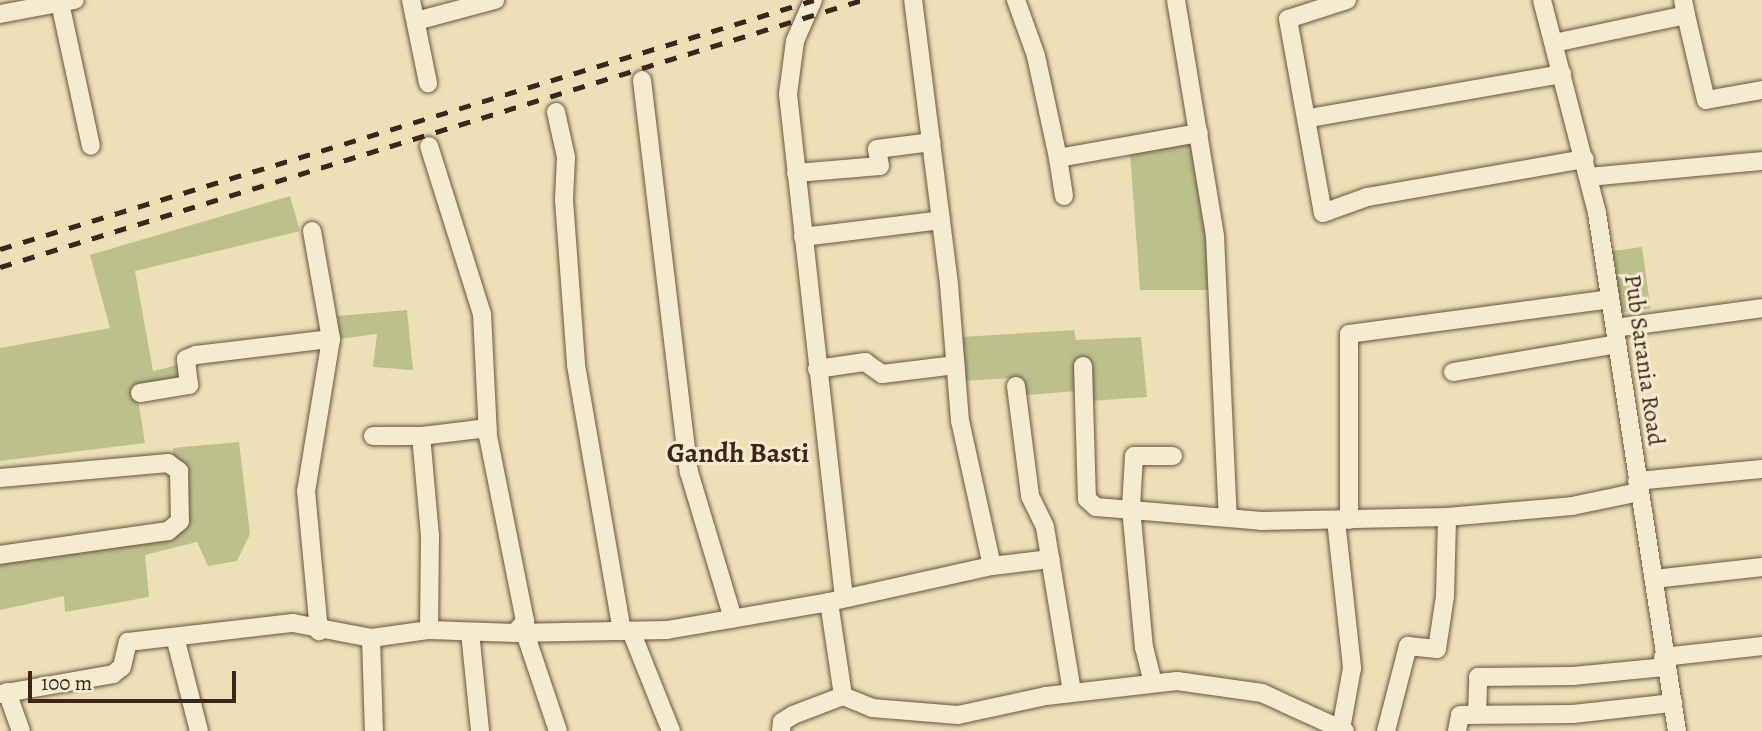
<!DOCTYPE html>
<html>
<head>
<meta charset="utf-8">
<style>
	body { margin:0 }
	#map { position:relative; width:1762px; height:731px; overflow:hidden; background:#eee0b6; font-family:Alegreya,serif }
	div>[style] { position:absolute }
	.green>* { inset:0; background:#bcc18b; transform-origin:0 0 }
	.roads { filter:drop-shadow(0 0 2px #6a5441) drop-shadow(0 0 2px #6a5441) }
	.minor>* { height:18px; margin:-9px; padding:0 9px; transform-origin:9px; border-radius:9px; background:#f4ebd0 }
	.rail>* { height:4.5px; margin-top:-2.25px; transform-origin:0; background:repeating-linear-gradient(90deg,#3e251a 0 12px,transparent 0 24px) }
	span { translate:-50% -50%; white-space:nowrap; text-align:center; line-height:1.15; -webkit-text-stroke:6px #f4ebd0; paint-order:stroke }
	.street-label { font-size:24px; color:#3e251a }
	.quarter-label { font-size:28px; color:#3e251a; font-weight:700 }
	.scale { position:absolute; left:28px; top:671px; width:208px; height:32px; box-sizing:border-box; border:4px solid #3e251a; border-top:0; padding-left:9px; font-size:21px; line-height:24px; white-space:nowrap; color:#3e251a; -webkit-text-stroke:5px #f4ebd0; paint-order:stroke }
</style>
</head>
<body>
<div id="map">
	<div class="green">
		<div style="clip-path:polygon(1198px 143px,1215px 290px,1140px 290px,1130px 153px)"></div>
		<div style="clip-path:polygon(290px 196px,300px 231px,135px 271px,153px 371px,178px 365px,181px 386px,137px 393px,145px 443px,0 461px,0 348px,110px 328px,90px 255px)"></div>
		<div style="left:1642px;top:247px;width:62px;height:31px;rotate:82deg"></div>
		<div style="clip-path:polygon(407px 310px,413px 370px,373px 367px,377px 334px,339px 339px,337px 316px)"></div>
		<div style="clip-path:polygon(1074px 330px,1076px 340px,1141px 337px,1147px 397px,1091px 401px,1076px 391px,1016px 396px,1012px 378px,963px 381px,961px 337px)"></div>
		<div style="clip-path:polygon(239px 442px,250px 534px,237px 561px,208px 566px,197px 542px,145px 555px,149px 597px,65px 612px,64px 596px,0 610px,0 552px,170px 533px,173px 448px)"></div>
	</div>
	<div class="roads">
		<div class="minor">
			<div style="left:411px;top:0;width:85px;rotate:78.4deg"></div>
			<div style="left:813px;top:0;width:45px;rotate:113.7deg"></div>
			<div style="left:795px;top:41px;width:53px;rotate:97.5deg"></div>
			<div style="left:788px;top:94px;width:507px;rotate:83.66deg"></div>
			<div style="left:1016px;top:0;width:59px;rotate:70.3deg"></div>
			<div style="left:1036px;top:56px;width:104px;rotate:77.8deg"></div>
			<div style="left:1176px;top:0;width:239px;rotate:80.6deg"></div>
			<div style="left:1215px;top:236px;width:281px;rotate:87.4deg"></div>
			<div style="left:1347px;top:0;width:62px;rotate:162.1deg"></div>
			<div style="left:1288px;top:19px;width:197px;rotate:79.8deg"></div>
			<div style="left:1323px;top:213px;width:47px;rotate:-20deg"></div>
			<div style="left:1367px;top:197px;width:221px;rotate:-9.9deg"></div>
			<div style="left:1542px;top:0;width:220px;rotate:75.5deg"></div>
			<div style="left:1597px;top:213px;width:524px;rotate:81.22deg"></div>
			<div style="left:60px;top:3px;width:146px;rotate:77.8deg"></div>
			<div style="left:0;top:14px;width:76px;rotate:-10.6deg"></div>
			<div style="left:1686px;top:15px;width:87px;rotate:76.8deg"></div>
			<div style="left:1706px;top:100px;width:57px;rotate:-10.1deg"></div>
			<div style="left:416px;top:21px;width:82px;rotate:-14.9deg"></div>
			<div style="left:1554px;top:43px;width:135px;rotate:-12deg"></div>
			<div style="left:1686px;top:15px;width:15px;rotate:-101deg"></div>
			<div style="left:642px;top:80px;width:395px;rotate:83.2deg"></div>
			<div style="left:689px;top:472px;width:153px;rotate:73.3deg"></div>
			<div style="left:556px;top:112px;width:46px;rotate:77.5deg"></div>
			<div style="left:566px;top:157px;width:43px;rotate:92.7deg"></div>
			<div style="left:564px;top:200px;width:165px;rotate:85.8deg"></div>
			<div style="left:576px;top:365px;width:270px;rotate:80.2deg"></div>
			<div style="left:1309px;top:118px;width:257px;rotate:-9.9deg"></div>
			<div style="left:796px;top:173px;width:84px;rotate:-4.8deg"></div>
			<div style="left:880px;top:166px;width:17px;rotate:-100deg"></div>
			<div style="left:877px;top:149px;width:55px;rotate:-7.3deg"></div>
			<div style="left:1589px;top:177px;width:174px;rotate:-5.3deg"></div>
			<div style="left:1064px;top:196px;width:38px;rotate:-99deg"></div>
			<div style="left:1058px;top:158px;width:143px;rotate:-10.1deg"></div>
			<div style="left:312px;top:231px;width:110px;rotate:80deg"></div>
			<div style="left:331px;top:339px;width:154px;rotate:99.3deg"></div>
			<div style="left:306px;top:491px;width:141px;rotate:84.7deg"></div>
			<div style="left:803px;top:237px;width:139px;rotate:-7deg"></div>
			<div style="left:1615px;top:328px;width:148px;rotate:-7.7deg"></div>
			<div style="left:1083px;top:366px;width:133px;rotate:88.3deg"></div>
			<div style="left:1087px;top:499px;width:12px;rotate:42deg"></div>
			<div style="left:1096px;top:507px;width:166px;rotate:4.8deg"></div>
			<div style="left:1261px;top:521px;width:186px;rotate:-1.2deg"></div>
			<div style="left:817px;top:369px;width:49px;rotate:-8.3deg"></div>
			<div style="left:865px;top:362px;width:21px;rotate:35deg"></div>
			<div style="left:882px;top:374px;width:74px;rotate:-7deg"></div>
			<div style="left:1453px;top:372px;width:166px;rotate:-9.7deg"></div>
			<div style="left:1016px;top:386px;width:111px;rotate:82.7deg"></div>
			<div style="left:1030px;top:496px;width:34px;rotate:64deg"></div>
			<div style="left:1045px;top:527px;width:167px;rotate:80.7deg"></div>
			<div style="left:140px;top:393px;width:50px;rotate:-9.3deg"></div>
			<div style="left:189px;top:385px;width:26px;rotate:-97deg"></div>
			<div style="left:186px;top:359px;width:11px;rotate:-22deg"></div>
			<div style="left:196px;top:355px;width:136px;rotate:-6.8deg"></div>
			<div style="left:373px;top:436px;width:48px"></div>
			<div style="left:0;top:478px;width:169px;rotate:-5.1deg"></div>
			<div style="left:168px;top:463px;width:14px;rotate:36deg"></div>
			<div style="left:179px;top:471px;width:50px;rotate:88.9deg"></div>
			<div style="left:180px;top:521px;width:16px;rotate:140deg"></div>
			<div style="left:168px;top:531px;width:170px;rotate:171.9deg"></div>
			<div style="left:1637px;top:481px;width:126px;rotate:-5.5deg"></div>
			<div style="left:1336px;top:520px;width:149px;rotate:83.8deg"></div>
			<div style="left:1352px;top:668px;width:62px;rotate:100.2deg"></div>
			<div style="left:1349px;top:520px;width:186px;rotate:-90deg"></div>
			<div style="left:1349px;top:334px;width:263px;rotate:-7.6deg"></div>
			<div style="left:992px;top:566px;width:59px;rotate:-6.8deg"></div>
			<div style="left:1654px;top:579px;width:109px;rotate:-6.3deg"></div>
			<div style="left:829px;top:602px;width:95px;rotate:81.5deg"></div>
			<div style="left:843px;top:696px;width:31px;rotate:22deg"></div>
			<div style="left:872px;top:708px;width:86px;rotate:4.7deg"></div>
			<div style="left:958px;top:715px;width:90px;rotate:-12.2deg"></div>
			<div style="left:1046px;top:696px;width:132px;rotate:-6.5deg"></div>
			<div style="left:1177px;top:681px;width:86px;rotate:8deg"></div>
			<div style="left:1262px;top:693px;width:91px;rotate:24.6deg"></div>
			<div style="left:429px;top:630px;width:94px;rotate:-89.4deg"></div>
			<div style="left:430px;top:536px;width:100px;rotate:-95.1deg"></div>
			<div style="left:421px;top:436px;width:67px;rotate:-6.8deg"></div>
			<div style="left:631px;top:631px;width:108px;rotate:68.2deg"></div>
			<div style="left:470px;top:632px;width:100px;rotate:84.2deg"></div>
			<div style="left:515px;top:633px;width:152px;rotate:-1.1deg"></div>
			<div style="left:667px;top:630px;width:164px;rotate:-9.8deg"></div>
			<div style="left:829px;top:602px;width:167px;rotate:-12.5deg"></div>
			<div style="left:992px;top:566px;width:148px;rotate:-102.4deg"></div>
			<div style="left:960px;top:421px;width:137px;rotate:-94.6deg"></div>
			<div style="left:949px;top:284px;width:286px;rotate:-97.2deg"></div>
			<div style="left:525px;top:633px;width:103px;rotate:71.4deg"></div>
			<div style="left:175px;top:637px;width:97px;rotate:75.7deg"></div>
			<div style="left:371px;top:638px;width:93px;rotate:88.2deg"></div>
			<div style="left:1663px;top:657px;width:100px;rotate:-6.3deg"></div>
			<div style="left:1153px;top:683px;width:36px;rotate:-104deg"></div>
			<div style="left:1144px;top:648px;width:142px;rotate:-95.3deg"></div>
			<div style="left:1131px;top:507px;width:51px;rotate:-86.6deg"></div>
			<div style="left:1134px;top:456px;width:39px"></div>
			<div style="left:7px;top:692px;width:41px;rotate:70.3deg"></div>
			<div style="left:0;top:694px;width:115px;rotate:-10deg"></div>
			<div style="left:113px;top:674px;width:11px;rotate:-38deg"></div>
			<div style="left:122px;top:667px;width:26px;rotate:-77deg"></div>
			<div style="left:128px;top:642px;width:166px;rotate:-6.6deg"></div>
			<div style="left:293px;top:623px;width:79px;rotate:10.9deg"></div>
			<div style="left:371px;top:638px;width:59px;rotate:-7.9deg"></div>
			<div style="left:429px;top:630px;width:86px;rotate:2deg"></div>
			<div style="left:515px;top:633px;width:16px;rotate:-50deg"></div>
			<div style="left:525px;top:621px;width:189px;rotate:-101.3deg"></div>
			<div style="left:488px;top:436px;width:122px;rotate:-92.8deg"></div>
			<div style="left:482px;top:314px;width:176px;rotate:-107.5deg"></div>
			<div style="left:1477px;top:715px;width:38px;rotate:-88deg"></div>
			<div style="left:1478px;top:677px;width:95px;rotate:-0.6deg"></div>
			<div style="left:1573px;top:676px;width:91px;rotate:-5.6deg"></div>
			<div style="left:781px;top:731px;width:9px;rotate:-84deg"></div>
			<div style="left:782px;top:722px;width:13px;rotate:-32deg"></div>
			<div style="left:793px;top:715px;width:53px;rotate:-20.8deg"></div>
			<div style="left:1386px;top:731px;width:88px;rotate:-75.5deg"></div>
			<div style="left:1408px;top:646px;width:29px;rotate:6deg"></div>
			<div style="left:1437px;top:649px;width:54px;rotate:-81.4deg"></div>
			<div style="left:1445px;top:596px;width:79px;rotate:-88.5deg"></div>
			<div style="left:1447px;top:517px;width:125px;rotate:-5deg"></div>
			<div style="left:1572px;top:506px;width:68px;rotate:-11.8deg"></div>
			<div style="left:1457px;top:731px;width:16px;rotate:-79deg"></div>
			<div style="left:1460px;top:715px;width:113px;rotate:-0.5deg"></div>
			<div style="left:1573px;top:714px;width:101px;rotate:-6.3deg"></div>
		</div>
	</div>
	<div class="rail">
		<div style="left:0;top:249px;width:851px;rotate:-17.01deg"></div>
		<div style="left:0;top:267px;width:902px;rotate:-17.21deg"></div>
	</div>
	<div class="street-label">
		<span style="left:1644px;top:360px;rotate:82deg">Pub Sarania Road</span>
	</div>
	<div class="quarter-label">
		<span style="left:738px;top:453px">Gandh Basti</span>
	</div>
	<div class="scale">100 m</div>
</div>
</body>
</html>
